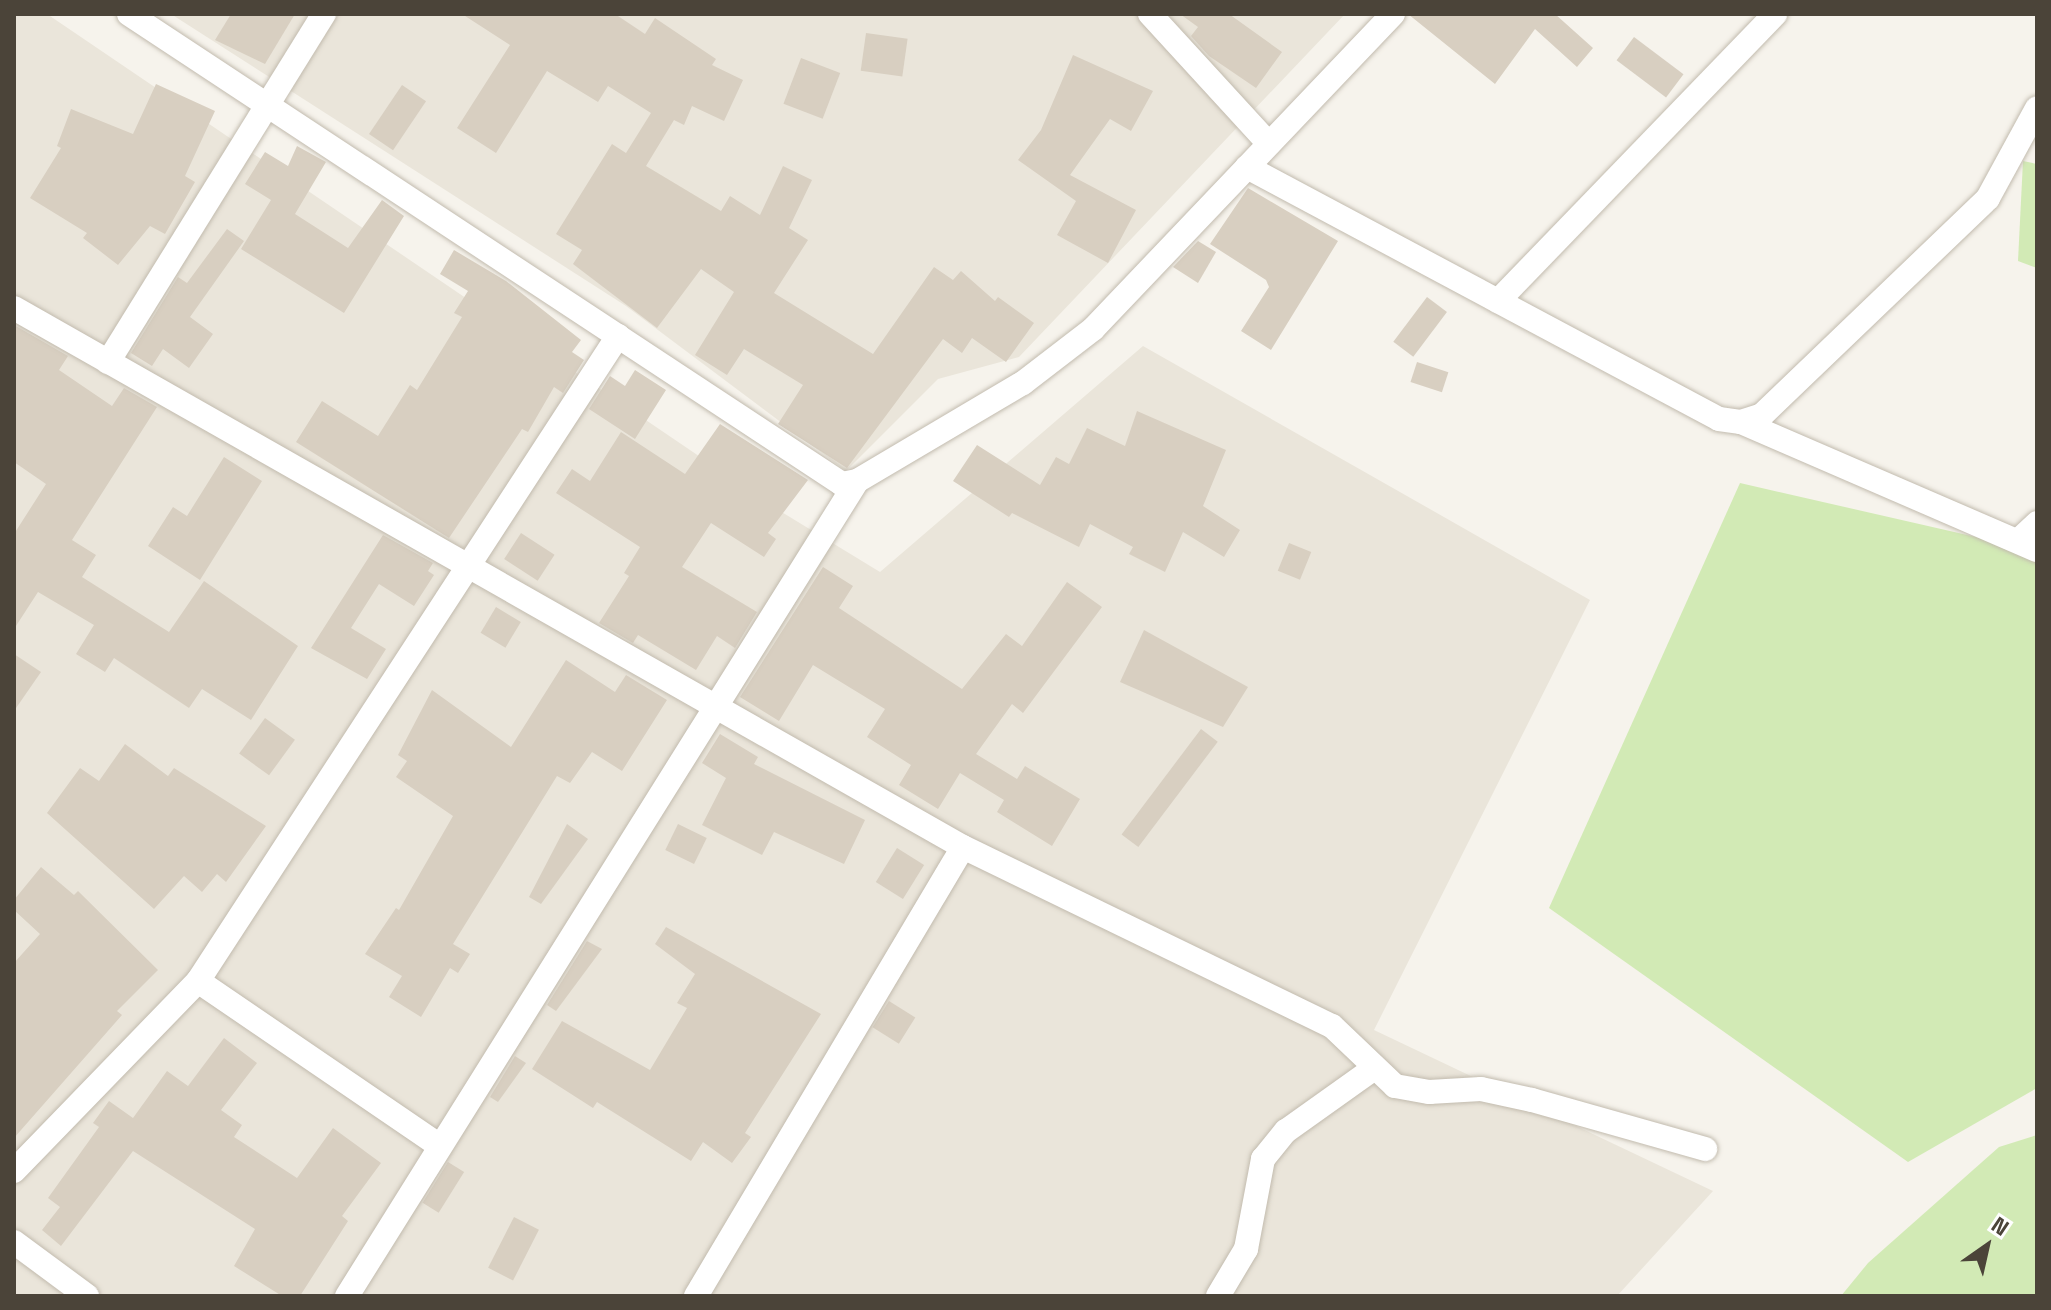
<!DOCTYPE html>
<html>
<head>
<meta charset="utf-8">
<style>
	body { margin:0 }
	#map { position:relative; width:2051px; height:1310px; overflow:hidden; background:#f6f3ec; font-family:"Space Grotesk",sans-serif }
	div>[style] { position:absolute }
	.residential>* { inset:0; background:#eae5da }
	.green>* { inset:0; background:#d2eab5 }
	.building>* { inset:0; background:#d8cfc1; transform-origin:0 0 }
	.roads { filter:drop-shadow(0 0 2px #c2bbae) drop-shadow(0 0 2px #c2bbae) }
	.minor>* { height:24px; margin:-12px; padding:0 12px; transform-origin:12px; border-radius:12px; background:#fff }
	span { translate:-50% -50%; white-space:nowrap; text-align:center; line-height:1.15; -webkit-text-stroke:6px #fff; paint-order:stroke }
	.frame { position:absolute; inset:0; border:16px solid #4b4439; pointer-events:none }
	.north { position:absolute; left:1947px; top:1206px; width:80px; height:80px; -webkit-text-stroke:6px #fff; paint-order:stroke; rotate:34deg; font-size:22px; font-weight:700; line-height:32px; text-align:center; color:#4b4439 }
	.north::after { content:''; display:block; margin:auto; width:28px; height:36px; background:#4b4439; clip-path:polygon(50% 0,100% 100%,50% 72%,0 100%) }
</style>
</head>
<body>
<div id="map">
	<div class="residential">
		<div style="clip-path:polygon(14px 14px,47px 14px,780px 511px,880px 572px,1143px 346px,1590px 600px,1374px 1030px,1713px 1191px,1617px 1296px,14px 1296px)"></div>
		<div style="clip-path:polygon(171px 14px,1345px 14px,1019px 357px,938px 379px,846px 471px,626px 306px)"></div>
	</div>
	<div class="green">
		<div style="clip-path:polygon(2023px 161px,2037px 164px,2037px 268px,2018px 261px)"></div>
		<div style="clip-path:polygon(1740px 483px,2037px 551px,2037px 1088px,1908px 1162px,1549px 908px)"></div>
		<div style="clip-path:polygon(2037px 1135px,2037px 1296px,1841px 1296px,1868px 1263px,1999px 1147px)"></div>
	</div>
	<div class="building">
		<div style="clip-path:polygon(231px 14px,295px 14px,265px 64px,215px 40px)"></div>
		<div style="clip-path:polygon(462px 14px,615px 14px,645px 34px,655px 18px,716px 59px,712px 65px,743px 80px,724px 121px,692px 106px,684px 125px,674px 120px,646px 166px,721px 211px,730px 196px,760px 215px,783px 166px,812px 180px,789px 228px,808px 240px,774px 293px,873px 354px,934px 267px,953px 280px,961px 271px,995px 301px,998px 297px,1034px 323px,1006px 362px,972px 338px,962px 353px,943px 339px,847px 468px,778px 424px,803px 385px,744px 349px,727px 375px,695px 355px,734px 292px,701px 269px,657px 328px,573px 264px,582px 250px,556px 234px,612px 144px,626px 153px,651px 113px,608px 86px,598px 102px,547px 71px,496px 153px,457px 128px,510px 45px)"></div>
		<div style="clip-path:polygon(1180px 14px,1229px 14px,1282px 52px,1256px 88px,1209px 56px,1191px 36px,1198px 27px)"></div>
		<div style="clip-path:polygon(1408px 14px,1555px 14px,1593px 48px,1577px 67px,1535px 29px,1495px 84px)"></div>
		<div style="left:866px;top:33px;width:42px;height:38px;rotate:8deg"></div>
		<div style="left:1634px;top:37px;width:62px;height:29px;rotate:37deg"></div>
		<div style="clip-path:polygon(1073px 55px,1153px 91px,1131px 131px,1110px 119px,1070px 175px,1136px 210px,1108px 263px,1057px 235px,1076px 201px,1018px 160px,1041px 130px)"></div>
		<div style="left:801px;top:58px;width:42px;height:49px;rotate:21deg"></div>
		<div style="clip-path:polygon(156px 84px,215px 111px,185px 176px,195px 182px,165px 234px,150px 226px,118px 265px,83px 238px,87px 233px,30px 198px,61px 148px,57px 146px,71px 109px,133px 134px)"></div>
		<div style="left:402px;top:85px;width:29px;height:59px;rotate:34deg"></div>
		<div style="clip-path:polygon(297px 146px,326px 162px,295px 214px,348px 248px,382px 200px,404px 216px,344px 313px,241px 249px,271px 200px,245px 184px,265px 152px,288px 166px)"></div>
		<div style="clip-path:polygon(1248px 188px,1338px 241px,1271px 350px,1241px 331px,1269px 287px,1266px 280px,1210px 244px)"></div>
		<div style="clip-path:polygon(227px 229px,244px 241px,190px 317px,213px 334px,189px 368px,163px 349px,152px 366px,131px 353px,178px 277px,187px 283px)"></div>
		<div style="clip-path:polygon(1198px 241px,1216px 252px,1198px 283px,1173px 267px)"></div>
		<div style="clip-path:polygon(454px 250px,506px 281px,581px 340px,572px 352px,584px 360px,563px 393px,554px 387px,528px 432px,522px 429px,449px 538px,296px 442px,322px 401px,378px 436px,410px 385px,417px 390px,462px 317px,454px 313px,468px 291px,440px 274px)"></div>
		<div style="left:1427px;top:297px;width:25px;height:56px;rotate:37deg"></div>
		<div style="clip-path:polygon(14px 325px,68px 356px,59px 370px,112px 406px,124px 388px,157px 407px,72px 540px,96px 555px,82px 577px,169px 632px,204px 581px,298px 646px,251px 720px,202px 689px,189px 708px,114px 658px,105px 672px,76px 654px,94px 625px,38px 592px,14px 629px,14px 534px,46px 484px,14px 462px)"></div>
		<div style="left:1417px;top:362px;width:33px;height:21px;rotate:18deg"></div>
		<div style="clip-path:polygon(635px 370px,666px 390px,635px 439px,589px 409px,610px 376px,625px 386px)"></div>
		<div style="clip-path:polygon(1137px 411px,1226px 450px,1203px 506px,1240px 530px,1224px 557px,1183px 532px,1165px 572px,1129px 554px,1133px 547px,1090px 524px,1079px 547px,1012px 513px,1009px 517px,953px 481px,977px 445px,1040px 485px,1056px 457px,1069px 464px,1087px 428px,1125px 446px)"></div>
		<div style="clip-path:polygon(720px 424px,808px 480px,768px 533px,776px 539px,764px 557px,711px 523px,682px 567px,757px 612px,735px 648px,717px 636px,696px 670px,638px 635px,633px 643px,599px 623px,629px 576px,624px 573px,640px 547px,556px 493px,572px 469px,590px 481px,621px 432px,685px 474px)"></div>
		<div style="clip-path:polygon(224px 457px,262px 481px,200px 580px,148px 546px,173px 507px,187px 516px)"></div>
		<div style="left:521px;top:533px;width:40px;height:31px;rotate:33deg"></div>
		<div style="clip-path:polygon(383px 535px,433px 563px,428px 571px,434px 575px,414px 606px,379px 584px,351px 628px,386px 649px,367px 679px,311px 648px)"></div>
		<div style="left:1289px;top:543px;width:24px;height:30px;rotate:22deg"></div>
		<div style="clip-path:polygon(823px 567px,853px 586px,839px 608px,962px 689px,1006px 634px,1022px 646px,1067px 582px,1102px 607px,1023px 713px,1012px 704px,976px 754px,1017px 779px,1025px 766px,1080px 799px,1052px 846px,997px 812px,1004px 800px,960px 773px,938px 809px,899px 785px,911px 765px,867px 737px,885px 709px,813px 665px,779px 721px,740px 697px)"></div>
		<div style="left:496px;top:607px;width:29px;height:30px;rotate:31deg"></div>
		<div style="clip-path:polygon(1144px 630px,1248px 687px,1223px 727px,1120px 682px)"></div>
		<div style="clip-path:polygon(14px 654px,41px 672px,14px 711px)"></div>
		<div style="clip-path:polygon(566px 660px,615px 692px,626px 675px,667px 700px,622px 771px,592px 752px,570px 783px,557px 776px,453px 944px,470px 954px,458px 973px,450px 968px,421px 1017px,389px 997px,402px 976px,365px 954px,396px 908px,399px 910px,453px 816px,396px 777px,407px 761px,398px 755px,432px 690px,511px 747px)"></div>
		<div style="left:265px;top:718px;width:37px;height:44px;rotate:36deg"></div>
		<div style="left:1201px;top:729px;width:21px;height:132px;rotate:37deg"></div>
		<div style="clip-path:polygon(720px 734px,758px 757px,754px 764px,865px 820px,844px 864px,774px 832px,762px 855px,702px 825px,726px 778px,702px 763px)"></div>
		<div style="clip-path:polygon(125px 744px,168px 776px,174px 768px,266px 826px,226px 882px,217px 874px,202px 892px,184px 876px,154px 909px,47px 813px,80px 768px,99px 781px)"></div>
		<div style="clip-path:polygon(567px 824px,588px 839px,541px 904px,529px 897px)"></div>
		<div style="left:678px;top:824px;width:32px;height:29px;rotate:26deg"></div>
		<div style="left:897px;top:848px;width:32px;height:40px;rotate:32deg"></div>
		<div style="clip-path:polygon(41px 867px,74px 895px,78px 891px,158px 970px,117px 1011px,122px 1015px,14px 1138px,14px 963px,40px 934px,14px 910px,14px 900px)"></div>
		<div style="clip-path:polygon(666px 927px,821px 1014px,745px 1133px,751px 1137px,732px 1163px,703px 1142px,691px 1161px,597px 1102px,593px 1108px,532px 1069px,562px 1021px,650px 1070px,687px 1008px,677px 1003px,695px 974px,655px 944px)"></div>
		<div style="clip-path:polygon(587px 941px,602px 949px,556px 1011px,547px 1005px)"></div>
		<div style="left:889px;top:1001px;width:31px;height:31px;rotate:32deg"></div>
		<div style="clip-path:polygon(224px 1038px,257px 1063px,221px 1110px,242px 1125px,234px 1137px,297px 1178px,333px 1128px,381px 1163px,342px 1216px,348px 1221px,300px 1296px,282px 1296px,234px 1266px,255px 1229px,133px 1151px,61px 1246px,42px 1230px,60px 1207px,48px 1198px,99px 1127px,93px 1123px,109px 1101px,133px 1118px,167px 1071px,188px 1086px)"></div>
		<div style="clip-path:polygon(515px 1056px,526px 1063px,498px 1102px,490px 1097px)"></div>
		<div style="left:448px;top:1162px;width:19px;height:48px;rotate:32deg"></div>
		<div style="left:514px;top:1217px;width:28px;height:57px;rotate:27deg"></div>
	</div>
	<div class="roads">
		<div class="minor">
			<div style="left:129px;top:14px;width:854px;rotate:33.39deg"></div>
			<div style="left:842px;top:484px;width:15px;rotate:-11deg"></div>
			<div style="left:857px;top:481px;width:193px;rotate:-30.6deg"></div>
			<div style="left:1023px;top:383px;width:88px;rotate:-37.6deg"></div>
			<div style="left:1093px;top:329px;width:435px;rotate:-46.4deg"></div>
			<div style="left:1150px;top:14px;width:176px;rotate:47.5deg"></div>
			<div style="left:1247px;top:167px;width:535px;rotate:28.1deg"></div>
			<div style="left:1719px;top:419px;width:22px;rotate:8deg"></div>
			<div style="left:1741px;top:422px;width:22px;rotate:-18deg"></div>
			<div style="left:1762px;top:415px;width:313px;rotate:-43.8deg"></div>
			<div style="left:1988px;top:198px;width:102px;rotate:-61.4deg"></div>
			<div style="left:1498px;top:301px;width:399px;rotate:-46deg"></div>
			<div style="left:14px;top:308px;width:1091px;rotate:29.6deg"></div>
			<div style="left:963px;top:847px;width:410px;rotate:25.9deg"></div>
			<div style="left:1332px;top:1026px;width:87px;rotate:43.6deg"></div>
			<div style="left:1395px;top:1086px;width:35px;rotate:10deg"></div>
			<div style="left:1429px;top:1092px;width:52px;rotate:-3.3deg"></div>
			<div style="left:1481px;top:1089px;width:52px;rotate:12.2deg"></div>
			<div style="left:1532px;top:1100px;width:180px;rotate:15.8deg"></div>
			<div style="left:108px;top:362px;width:410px;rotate:-58.2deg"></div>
			<div style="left:1741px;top:422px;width:322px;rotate:23.4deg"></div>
			<div style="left:2019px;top:540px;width:25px;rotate:-43deg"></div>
			<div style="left:198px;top:981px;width:291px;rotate:34.3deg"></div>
			<div style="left:14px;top:1171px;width:264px;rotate:-45.9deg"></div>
			<div style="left:198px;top:981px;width:770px;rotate:-56.93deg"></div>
			<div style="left:14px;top:1242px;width:91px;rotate:36.5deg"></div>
			<div style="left:347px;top:1296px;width:961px;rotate:-57.96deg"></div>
			<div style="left:696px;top:1296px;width:522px;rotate:-59.26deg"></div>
			<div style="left:1218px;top:1296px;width:55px;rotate:-59.2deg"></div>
			<div style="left:1246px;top:1249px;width:92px;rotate:-79.3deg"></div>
			<div style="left:1263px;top:1159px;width:36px;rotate:-51deg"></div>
			<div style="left:1286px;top:1131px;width:107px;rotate:-35.5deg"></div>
		</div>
	</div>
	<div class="frame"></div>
	<div class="north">N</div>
</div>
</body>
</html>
